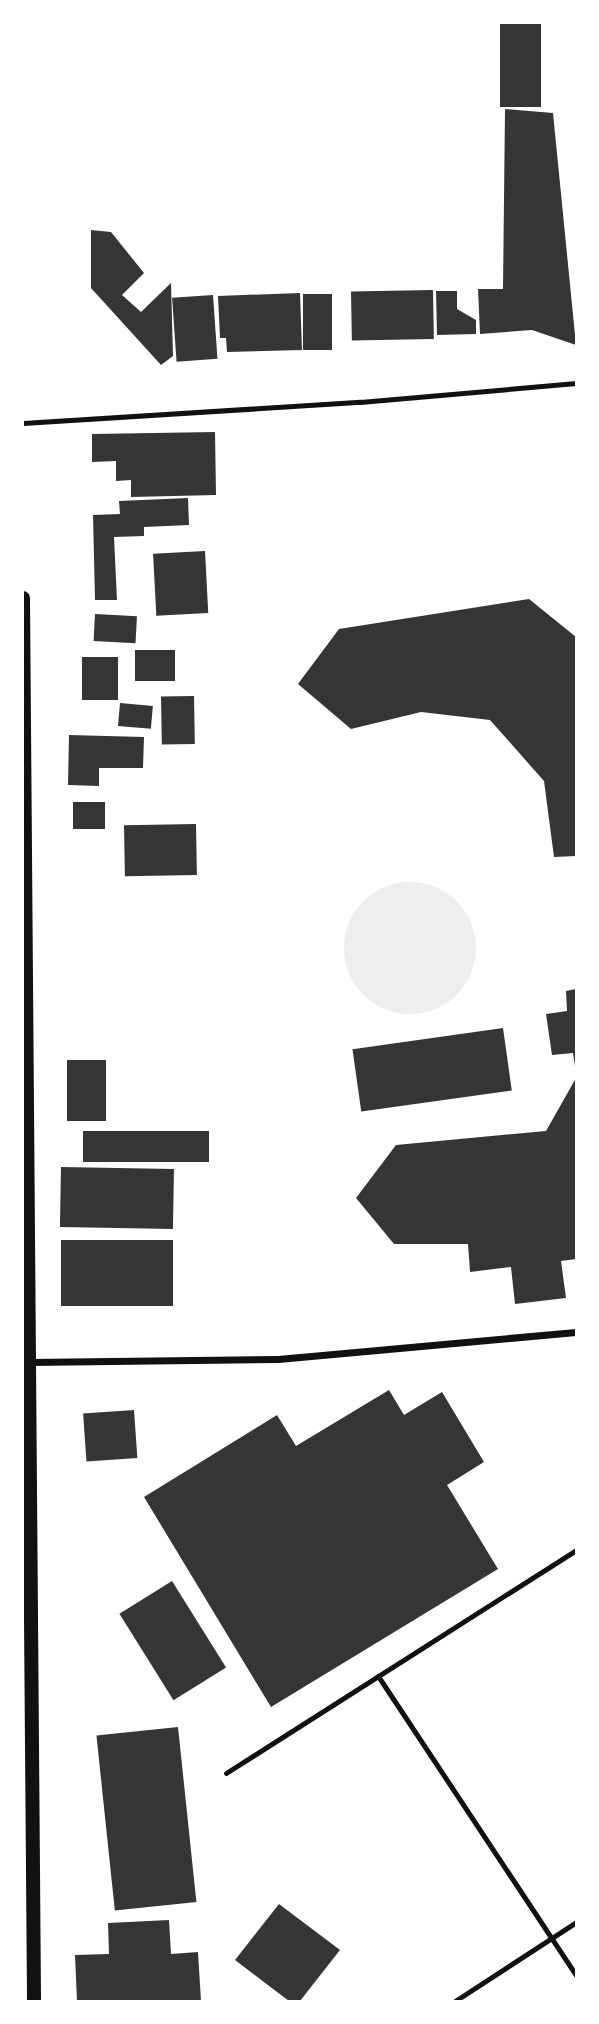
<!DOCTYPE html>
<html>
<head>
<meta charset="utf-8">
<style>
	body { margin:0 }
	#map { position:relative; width:599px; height:2024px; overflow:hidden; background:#fff; font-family:Quicksand,sans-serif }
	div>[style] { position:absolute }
	.green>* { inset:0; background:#eee }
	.round { border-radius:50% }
	.building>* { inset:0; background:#353535; transform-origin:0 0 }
	.service>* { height:5px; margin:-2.5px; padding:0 2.5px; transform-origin:2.5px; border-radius:2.5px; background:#111 }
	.minor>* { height:7px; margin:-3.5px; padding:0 3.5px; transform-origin:3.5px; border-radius:3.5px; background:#111 }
	.secondary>* { height:14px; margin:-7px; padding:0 7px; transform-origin:7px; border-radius:7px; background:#111 }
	span { translate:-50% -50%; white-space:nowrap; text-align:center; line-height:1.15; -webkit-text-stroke:6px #fff; paint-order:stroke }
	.frame { position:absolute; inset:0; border:24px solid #fff; pointer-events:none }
</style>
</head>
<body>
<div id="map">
	<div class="green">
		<div class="round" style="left:344px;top:882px;width:132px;height:132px"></div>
	</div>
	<div class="building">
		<div style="left:500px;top:23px;width:41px;height:84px"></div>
		<div style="clip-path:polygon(505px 109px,553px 113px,576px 345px,532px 330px,480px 334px,478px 289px,503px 289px)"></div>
		<div style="clip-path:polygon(91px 230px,111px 232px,144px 273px,122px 295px,141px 312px,171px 283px,173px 356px,161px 365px,91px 288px)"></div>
		<div style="left:433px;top:290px;width:49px;height:82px;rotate:89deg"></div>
		<div style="clip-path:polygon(436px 291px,457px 291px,457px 309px,476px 320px,476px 334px,437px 335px)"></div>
		<div style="clip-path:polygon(300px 293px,302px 350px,227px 352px,226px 338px,220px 338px,218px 296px)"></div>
		<div style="left:303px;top:294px;width:29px;height:56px"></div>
		<div style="left:213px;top:295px;width:64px;height:41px;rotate:86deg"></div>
		<div style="clip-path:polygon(215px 432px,216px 495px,131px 497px,131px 480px,116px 481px,116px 461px,92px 462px,92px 434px)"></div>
		<div style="clip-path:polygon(188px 498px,189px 525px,144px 527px,144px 536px,114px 537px,117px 600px,95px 600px,93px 515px,120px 514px,119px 501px)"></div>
		<div style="left:205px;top:551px;width:62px;height:52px;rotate:87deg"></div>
		<div style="clip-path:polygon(529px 599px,576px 637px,576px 856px,554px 857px,544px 781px,490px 720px,421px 712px,351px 729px,298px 684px,339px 629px)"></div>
		<div style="left:95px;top:614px;width:42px;height:27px;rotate:3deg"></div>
		<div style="left:135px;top:650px;width:40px;height:31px"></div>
		<div style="left:82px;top:657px;width:36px;height:43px"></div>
		<div style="left:194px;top:696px;width:48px;height:33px;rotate:89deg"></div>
		<div style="left:120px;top:703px;width:33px;height:23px;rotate:5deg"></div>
		<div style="clip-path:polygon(69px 735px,144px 737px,143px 768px,99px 768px,99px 786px,68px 785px)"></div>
		<div style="left:73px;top:802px;width:32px;height:27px"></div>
		<div style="left:196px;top:824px;width:51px;height:72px;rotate:89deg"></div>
		<div style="clip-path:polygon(576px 989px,576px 1065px,575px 1066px,573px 1053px,552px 1055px,546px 1014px,567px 1011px,566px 991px)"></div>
		<div style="left:503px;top:1028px;width:63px;height:152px;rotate:82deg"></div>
		<div style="left:67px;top:1060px;width:39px;height:61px"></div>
		<div style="clip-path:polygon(576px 1078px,576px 1259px,561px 1261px,566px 1298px,515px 1304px,511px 1267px,470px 1272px,468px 1244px,394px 1244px,356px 1198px,396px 1145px,546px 1131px)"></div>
		<div style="left:83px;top:1131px;width:126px;height:31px"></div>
		<div style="left:61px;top:1167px;width:113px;height:60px;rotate:1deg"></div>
		<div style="left:173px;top:1240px;width:66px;height:112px;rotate:90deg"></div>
		<div style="clip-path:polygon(389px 1390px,404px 1415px,442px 1392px,484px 1462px,447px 1485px,498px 1569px,271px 1707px,144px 1497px,277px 1415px,296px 1446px)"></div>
		<div style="left:134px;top:1410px;width:48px;height:51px;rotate:86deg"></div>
		<div style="left:172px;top:1581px;width:102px;height:62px;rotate:58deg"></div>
		<div style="left:178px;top:1727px;width:176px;height:82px;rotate:84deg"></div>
		<div style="clip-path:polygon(279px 1904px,340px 1950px,300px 2001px,289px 2001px,235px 1960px)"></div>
		<div style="clip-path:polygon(169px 1920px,171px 1954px,198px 1952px,201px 2001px,77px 2001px,75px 1955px,109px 1954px,108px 1923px)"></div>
	</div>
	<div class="service">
		<div style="left:23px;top:423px;width:338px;rotate:-3.6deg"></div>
		<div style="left:360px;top:402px;width:217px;rotate:-5deg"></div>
		<div style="left:378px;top:1676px;width:359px;rotate:56.5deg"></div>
		<div style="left:226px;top:1773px;width:415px;rotate:-32.5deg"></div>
		<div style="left:455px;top:2001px;width:145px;rotate:-33.1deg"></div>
	</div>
	<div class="minor">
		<div style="left:29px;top:1362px;width:249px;rotate:-0.7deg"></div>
		<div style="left:278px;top:1359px;width:299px;rotate:-5.2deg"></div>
	</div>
	<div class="secondary">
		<div style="left:23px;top:598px;width:1403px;rotate:89.55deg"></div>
	</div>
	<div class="frame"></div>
</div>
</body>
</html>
